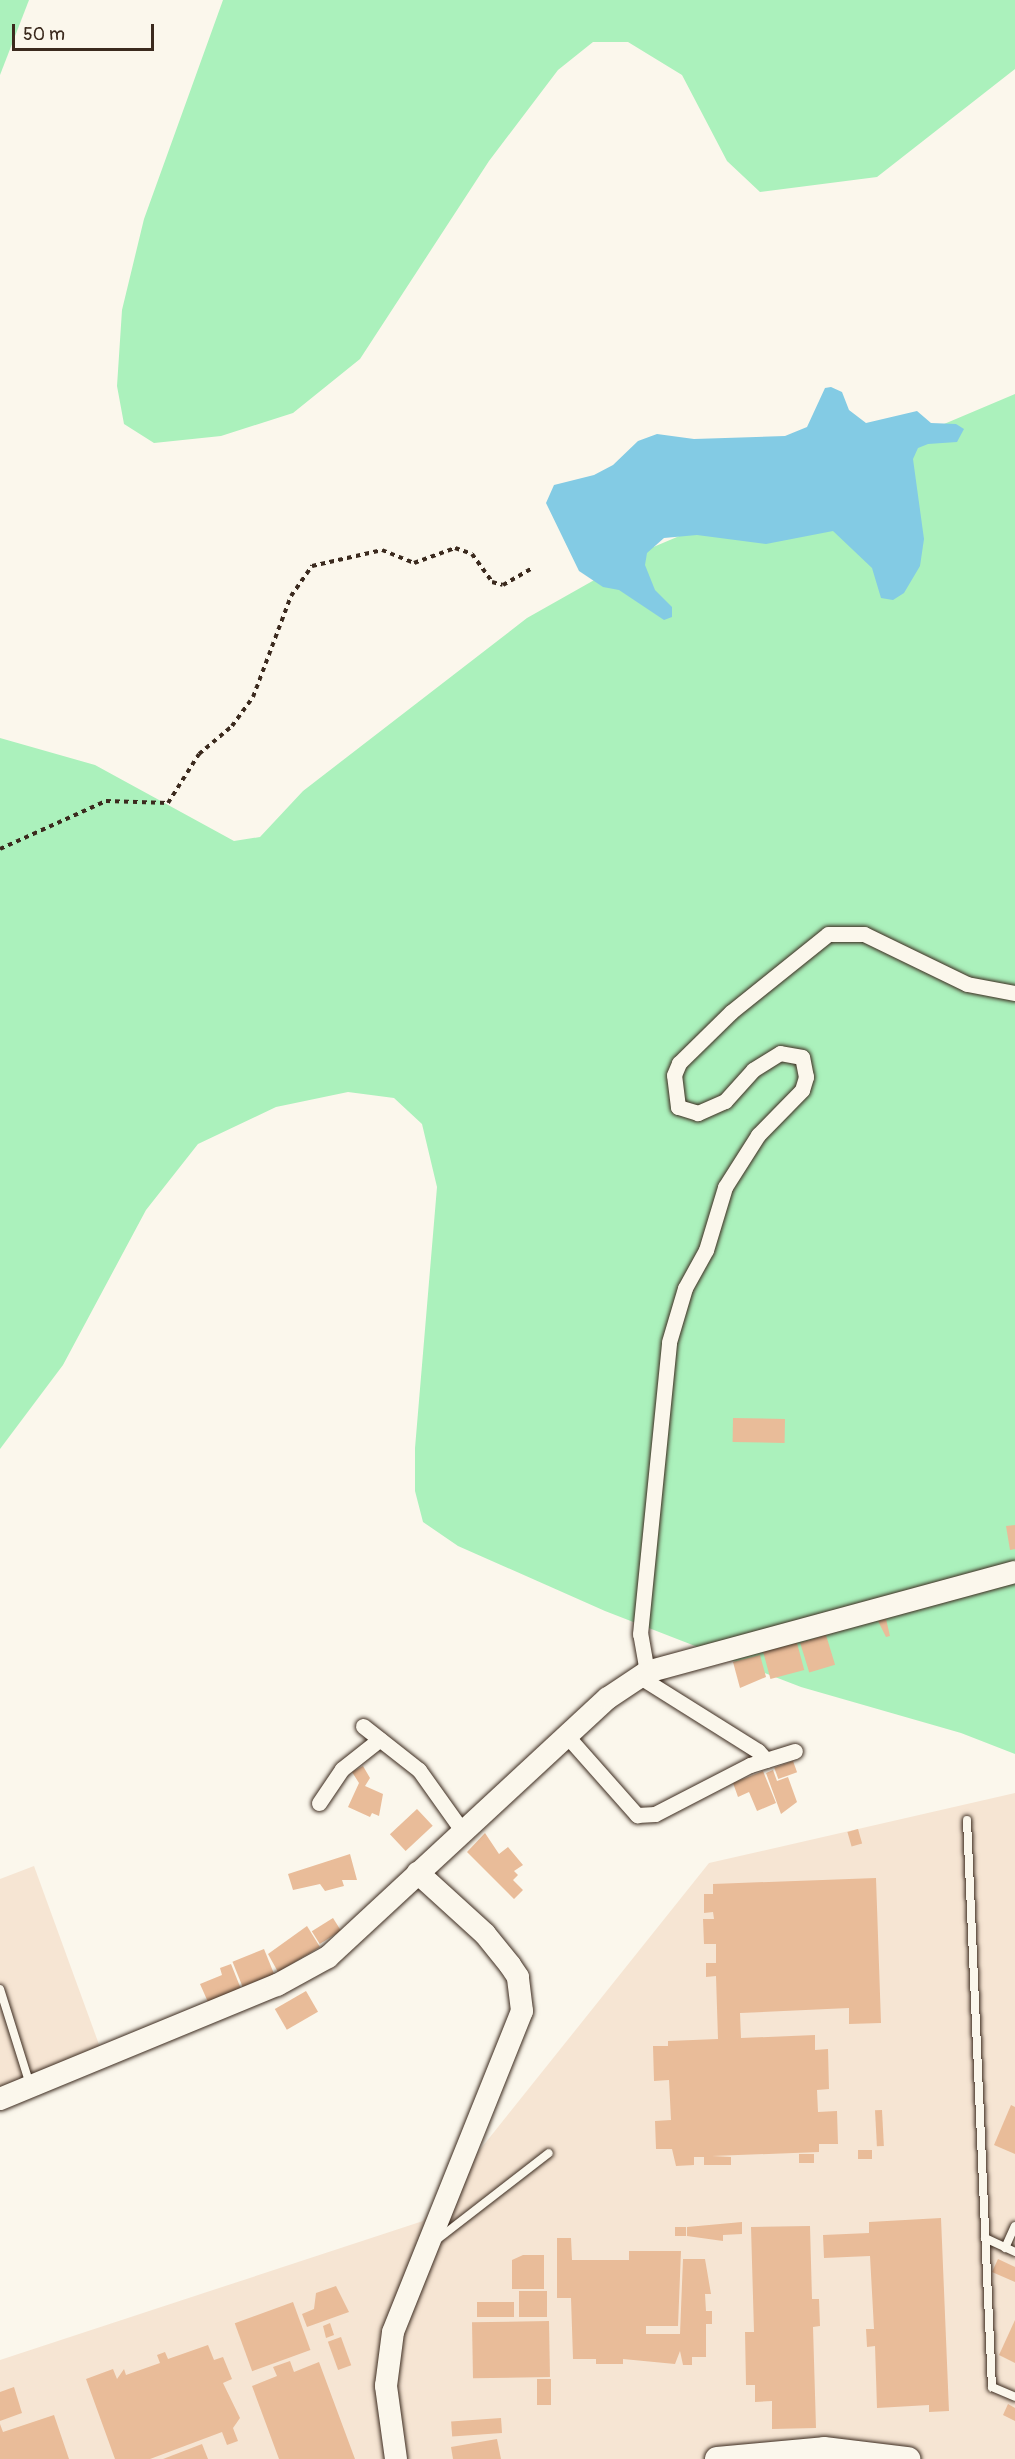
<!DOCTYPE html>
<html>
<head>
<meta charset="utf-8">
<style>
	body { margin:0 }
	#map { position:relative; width:1015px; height:2459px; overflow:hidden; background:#fbf7ec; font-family:Pangolin,sans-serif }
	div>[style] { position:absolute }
	.built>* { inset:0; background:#f6e5d3 }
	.green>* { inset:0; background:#abf1bc }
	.water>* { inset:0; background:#83cbe4 }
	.building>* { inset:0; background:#e9bc99; transform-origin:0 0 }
	.path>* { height:4px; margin-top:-2px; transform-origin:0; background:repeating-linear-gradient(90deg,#3b2a1e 0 4.5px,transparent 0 9px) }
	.roads { filter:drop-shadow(0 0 2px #3b2a1e) drop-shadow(0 0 2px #3b2a1e) }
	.lane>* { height:8px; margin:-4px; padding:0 4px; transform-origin:4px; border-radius:4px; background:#fbf7ec }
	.street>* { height:15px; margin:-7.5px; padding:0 7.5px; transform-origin:7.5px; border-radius:7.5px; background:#fbf7ec }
	.secondary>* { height:22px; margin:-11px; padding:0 11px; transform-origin:11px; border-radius:11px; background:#fbf7ec }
	.primary>* { height:24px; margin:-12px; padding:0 12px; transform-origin:12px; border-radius:12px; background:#fbf7ec }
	span { translate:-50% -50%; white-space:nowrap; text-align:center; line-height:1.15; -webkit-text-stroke:5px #fbf7ec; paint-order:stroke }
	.scale { position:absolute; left:12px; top:24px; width:142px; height:27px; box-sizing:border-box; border:3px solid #3b2a1e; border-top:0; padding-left:8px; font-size:18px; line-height:21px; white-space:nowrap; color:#3b2a1e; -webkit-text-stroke:4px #fbf7ec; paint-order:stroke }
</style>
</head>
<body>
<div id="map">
	<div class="built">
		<div style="clip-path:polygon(1015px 1793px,1015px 2459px,0 2459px,0 2360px,423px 2221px,709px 1863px)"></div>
		<div style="clip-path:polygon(34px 1866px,101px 2050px,0 2092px,0 1879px)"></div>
	</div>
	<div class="green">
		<div style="clip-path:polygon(0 0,29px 0,0 75px)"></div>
		<div style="clip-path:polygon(223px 0,1015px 0,1015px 69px,877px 177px,760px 192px,727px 161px,682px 75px,628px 42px,593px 42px,558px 70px,489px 161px,360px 359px,293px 413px,221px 436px,154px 443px,124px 424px,117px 386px,122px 310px,144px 219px)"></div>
		<div style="clip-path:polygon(1015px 394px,1015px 1754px,961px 1733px,801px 1687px,605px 1611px,458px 1546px,423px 1522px,415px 1491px,415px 1448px,437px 1187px,422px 1124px,394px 1098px,348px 1092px,276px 1107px,198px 1144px,146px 1210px,63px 1365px,0 1449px,0 738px,95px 765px,234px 841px,260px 837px,303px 791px,527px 618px,651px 548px)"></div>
	</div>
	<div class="water">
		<div style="clip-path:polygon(831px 387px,842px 392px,849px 410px,866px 423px,917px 411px,931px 423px,956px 424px,964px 429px,957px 442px,928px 444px,918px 448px,913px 459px,924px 539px,920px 566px,904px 593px,893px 600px,881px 598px,872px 568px,833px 531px,766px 544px,697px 535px,664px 538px,647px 553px,645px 565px,655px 590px,672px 607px,672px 617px,664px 620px,619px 590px,603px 587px,579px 571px,546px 503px,554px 485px,594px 475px,613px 465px,638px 441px,657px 434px,694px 439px,785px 436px,807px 427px,825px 388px)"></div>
	</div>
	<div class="building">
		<div style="left:733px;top:1418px;width:52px;height:24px;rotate:1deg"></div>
		<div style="clip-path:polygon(1015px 1525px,1015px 1549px,1010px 1550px,1006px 1526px)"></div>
		<div style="clip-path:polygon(886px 1619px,890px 1636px,886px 1637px,878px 1621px)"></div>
		<div style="left:826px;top:1635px;width:31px;height:27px;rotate:73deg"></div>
		<div style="left:797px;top:1643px;width:28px;height:35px;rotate:75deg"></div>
		<div style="clip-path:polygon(760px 1655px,766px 1677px,740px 1688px,733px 1662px)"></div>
		<div style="left:793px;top:1761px;width:12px;height:20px;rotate:70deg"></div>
		<div style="clip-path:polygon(363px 1766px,370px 1778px,365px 1786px,383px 1794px,379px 1816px,372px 1813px,370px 1817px,348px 1807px,359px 1783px,352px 1772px)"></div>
		<div style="clip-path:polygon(773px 1770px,777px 1781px,788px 1777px,797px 1802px,781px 1814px,766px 1773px)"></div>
		<div style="clip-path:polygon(763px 1771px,776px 1803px,757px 1811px,749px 1792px,738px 1797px,733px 1783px)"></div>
		<div style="left:417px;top:1809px;width:23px;height:37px;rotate:47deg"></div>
		<div style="left:858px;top:1829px;width:15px;height:11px;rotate:74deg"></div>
		<div style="clip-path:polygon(485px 1833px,499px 1854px,508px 1847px,523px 1865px,514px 1871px,518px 1875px,513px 1880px,523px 1890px,514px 1899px,467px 1852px)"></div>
		<div style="clip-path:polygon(350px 1854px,357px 1880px,342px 1880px,344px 1886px,325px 1891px,320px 1884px,293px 1890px,288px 1874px)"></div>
		<div style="clip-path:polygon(876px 1878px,881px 2023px,849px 2024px,849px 2008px,740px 2013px,741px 2038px,815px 2035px,815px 2050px,828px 2049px,829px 2089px,817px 2090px,818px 2112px,837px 2111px,838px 2144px,819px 2144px,819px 2152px,712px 2156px,731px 2157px,731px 2165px,704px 2165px,704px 2157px,694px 2157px,694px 2165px,676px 2166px,672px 2149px,656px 2149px,655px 2121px,671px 2120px,669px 2080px,654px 2081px,653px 2046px,668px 2046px,668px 2041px,718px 2039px,716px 1976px,706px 1977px,706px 1963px,716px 1963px,716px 1944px,704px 1944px,703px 1919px,714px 1919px,713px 1912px,704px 1913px,704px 1894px,713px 1894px,713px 1884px)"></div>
		<div style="left:333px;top:1918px;width:15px;height:25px;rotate:58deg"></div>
		<div style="clip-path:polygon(307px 1926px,320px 1947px,278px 1972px,268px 1954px)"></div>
		<div style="left:264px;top:1949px;width:27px;height:34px;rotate:68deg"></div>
		<div style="clip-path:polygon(231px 1964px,241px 1989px,208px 2002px,200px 1984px,222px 1975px,220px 1968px)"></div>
		<div style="left:306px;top:1991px;width:24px;height:36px;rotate:60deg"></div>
		<div style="clip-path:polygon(1011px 2105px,1015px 2107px,1015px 2154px,994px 2145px)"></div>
		<div style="left:882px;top:2110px;width:36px;height:7px;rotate:87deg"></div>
		<div style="left:858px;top:2150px;width:14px;height:9px"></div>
		<div style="left:814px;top:2154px;width:9px;height:15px;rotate:90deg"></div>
		<div style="clip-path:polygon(941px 2218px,949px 2411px,929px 2412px,929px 2405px,877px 2408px,875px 2346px,867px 2347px,866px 2329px,874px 2329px,870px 2256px,824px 2258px,823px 2235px,869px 2233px,869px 2222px)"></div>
		<div style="clip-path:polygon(742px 2222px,742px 2234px,723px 2235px,723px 2241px,687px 2236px,687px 2227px)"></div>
		<div style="clip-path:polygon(810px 2226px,812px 2299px,819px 2299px,820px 2326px,813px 2327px,816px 2428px,772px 2429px,772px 2401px,755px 2402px,755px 2385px,746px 2385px,745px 2332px,754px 2332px,751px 2227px)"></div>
		<div style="left:675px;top:2227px;width:11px;height:9px"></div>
		<div style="clip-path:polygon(557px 2238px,571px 2238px,572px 2260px,629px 2260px,629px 2251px,681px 2251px,678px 2326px,646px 2326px,646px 2334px,680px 2334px,683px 2259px,705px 2259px,711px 2294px,705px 2294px,706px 2311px,712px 2311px,712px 2324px,706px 2324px,706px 2357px,692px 2357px,692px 2365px,683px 2365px,680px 2351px,675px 2364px,623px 2359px,623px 2364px,596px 2364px,596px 2359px,573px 2359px,571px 2298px,557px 2298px)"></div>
		<div style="clip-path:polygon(523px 2255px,544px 2255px,544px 2289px,512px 2289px,512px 2260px)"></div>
		<div style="clip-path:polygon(998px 2259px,1015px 2267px,1015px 2282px,992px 2272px)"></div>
		<div style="clip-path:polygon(336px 2286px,349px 2312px,307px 2327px,302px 2314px,314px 2309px,316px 2293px)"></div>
		<div style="left:547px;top:2291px;width:26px;height:28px;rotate:90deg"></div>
		<div style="left:293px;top:2302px;width:51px;height:62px;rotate:70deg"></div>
		<div style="left:477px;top:2302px;width:37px;height:15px"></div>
		<div style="clip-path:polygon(1015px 2320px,1015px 2363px,999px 2355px)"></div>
		<div style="left:549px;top:2321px;width:56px;height:77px;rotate:89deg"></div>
		<div style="clip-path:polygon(330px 2323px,334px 2335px,326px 2338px,323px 2326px)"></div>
		<div style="left:341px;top:2337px;width:30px;height:14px;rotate:70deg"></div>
		<div style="clip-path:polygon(208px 2345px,214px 2360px,223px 2357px,232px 2379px,223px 2383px,240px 2418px,233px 2428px,238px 2441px,227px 2445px,222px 2432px,150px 2459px,115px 2459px,86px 2379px,113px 2369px,117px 2379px,124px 2369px,126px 2375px,160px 2363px,157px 2355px,165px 2352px,168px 2359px)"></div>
		<div style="clip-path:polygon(290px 2361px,294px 2372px,319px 2362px,355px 2459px,279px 2459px,252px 2386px,277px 2376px,273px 2367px)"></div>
		<div style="left:537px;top:2379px;width:14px;height:26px"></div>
		<div style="clip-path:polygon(14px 2387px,22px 2413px,0 2421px,0 2392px)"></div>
		<div style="clip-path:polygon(1008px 2404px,1015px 2408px,1015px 2421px,1003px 2415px)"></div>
		<div style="clip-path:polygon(54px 2415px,69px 2459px,0 2459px,0 2424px,3px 2432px)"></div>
		<div style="left:501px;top:2418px;width:15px;height:50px;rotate:86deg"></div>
		<div style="clip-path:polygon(497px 2439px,501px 2459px,453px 2459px,451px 2447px)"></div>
		<div style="clip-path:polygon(202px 2444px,208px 2459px,163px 2459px)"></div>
	</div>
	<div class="path">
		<div style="left:0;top:849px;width:116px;rotate:-24.4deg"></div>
		<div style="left:106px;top:801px;width:62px;rotate:1.8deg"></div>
		<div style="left:168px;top:803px;width:58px;rotate:-57.7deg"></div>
		<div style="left:199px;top:754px;width:43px;rotate:-40.3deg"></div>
		<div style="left:232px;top:726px;width:36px;rotate:-54deg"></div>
		<div style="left:253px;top:697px;width:108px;rotate:-69.4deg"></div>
		<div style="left:291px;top:596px;width:37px;rotate:-55deg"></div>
		<div style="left:312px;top:566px;width:72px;rotate:-12.9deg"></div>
		<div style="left:382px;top:550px;width:35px;rotate:22deg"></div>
		<div style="left:414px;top:563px;width:44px;rotate:-20.1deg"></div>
		<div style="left:455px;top:548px;width:18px;rotate:19deg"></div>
		<div style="left:472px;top:554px;width:34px;rotate:54deg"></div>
		<div style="left:492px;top:582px;width:11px;rotate:15deg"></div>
		<div style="left:503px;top:585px;width:34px;rotate:-30deg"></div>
	</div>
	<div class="roads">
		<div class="lane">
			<div style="left:967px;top:1820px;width:568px;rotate:87.48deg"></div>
			<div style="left:992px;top:2387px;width:25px;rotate:23deg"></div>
			<div style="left:0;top:1989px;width:101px;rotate:72.6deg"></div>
			<div style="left:985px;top:2238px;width:33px;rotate:25deg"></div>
			<div style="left:438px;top:2239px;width:140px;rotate:-37.8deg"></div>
			<div style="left:1005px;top:2248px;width:24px;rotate:-66deg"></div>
		</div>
		<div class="street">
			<div style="left:647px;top:1672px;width:39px;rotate:-100deg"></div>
			<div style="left:640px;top:1634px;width:293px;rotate:-84.3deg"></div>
			<div style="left:669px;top:1342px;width:56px;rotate:-73.5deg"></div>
			<div style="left:685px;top:1288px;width:43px;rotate:-61.1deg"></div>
			<div style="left:706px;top:1250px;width:66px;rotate:-73.2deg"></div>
			<div style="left:725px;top:1187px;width:62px;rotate:-57.6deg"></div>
			<div style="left:758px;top:1135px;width:63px;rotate:-45.6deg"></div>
			<div style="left:802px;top:1090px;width:14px;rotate:-73deg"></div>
			<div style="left:806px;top:1077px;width:20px;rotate:-101deg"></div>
			<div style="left:802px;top:1057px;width:22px;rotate:-170deg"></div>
			<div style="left:780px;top:1053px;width:32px;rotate:148deg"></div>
			<div style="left:753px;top:1070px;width:42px;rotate:132.1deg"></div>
			<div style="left:725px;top:1101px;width:30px;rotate:156deg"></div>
			<div style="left:698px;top:1113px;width:21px;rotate:-163deg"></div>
			<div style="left:678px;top:1107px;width:32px;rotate:-97deg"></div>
			<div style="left:674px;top:1075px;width:13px;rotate:-67deg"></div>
			<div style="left:679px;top:1063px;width:73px;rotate:-44.4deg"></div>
			<div style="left:731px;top:1012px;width:124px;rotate:-38.8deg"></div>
			<div style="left:828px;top:934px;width:36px"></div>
			<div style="left:864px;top:934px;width:114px;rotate:25.9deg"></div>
			<div style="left:967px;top:984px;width:49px;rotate:10.6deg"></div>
			<div style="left:640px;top:1677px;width:139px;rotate:32.1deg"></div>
			<div style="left:758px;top:1751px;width:12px;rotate:48deg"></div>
			<div style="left:363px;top:1726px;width:71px;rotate:38.2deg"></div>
			<div style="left:419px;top:1770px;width:76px;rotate:54.6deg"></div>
			<div style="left:567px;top:1736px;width:106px;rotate:48.5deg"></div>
			<div style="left:637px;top:1815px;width:18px;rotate:-3deg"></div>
			<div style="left:655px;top:1814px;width:107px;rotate:-27.3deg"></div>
			<div style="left:750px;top:1765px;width:47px;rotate:-17.3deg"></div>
			<div style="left:319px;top:1803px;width:41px;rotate:-55.9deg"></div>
			<div style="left:342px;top:1769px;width:48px;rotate:-38.3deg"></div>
		</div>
		<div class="secondary">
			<div style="left:0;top:2099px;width:300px;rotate:-22.4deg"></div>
			<div style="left:277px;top:1985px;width:58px;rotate:-28.8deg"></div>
			<div style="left:328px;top:1957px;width:381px;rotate:-42.8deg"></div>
			<div style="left:608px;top:1698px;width:47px;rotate:-33.7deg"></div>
			<div style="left:647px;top:1672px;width:381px;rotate:-15.2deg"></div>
			<div style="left:396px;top:2459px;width:74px;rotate:-97.8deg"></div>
			<div style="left:386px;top:2386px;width:54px;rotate:-82.6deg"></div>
			<div style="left:393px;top:2332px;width:346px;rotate:-68.1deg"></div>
			<div style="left:522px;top:2011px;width:34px;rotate:-97deg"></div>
			<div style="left:518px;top:1977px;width:14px;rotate:-124deg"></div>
			<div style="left:510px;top:1965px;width:40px;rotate:-129deg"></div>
			<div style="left:485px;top:1934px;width:91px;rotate:-137.7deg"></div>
		</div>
		<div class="primary">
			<div style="left:717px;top:2459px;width:107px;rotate:-5.3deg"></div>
			<div style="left:824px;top:2449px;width:85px;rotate:6.8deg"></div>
		</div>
	</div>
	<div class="scale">50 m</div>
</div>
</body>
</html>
